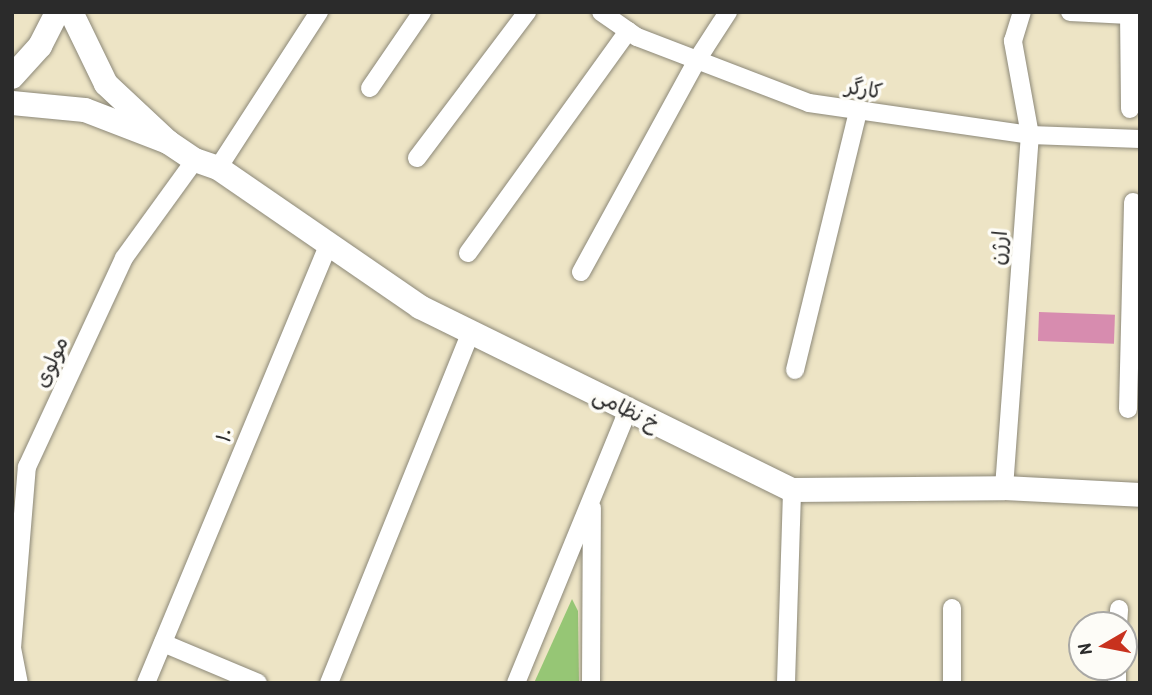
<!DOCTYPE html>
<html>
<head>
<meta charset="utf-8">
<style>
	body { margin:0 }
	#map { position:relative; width:1152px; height:695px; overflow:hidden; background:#ede4c5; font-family:"Patrick Hand","Playpen Sans Arabic",sans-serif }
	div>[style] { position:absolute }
	.green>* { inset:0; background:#96c675 }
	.building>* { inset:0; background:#d78caf; transform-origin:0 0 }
	.roads { filter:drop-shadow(0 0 2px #8c8878) drop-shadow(0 0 2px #8c8878) }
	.street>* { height:18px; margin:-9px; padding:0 9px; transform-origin:9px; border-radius:9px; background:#fff }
	.secondary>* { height:24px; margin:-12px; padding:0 12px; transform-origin:12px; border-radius:12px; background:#fff }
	span { translate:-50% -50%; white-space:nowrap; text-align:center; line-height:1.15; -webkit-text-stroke:7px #fdfcf7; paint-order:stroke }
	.street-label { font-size:21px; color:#2b2b2b }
	.frame { position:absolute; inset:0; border:14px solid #2b2b2b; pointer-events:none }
	.north { position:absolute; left:1068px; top:611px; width:70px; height:70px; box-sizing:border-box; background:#fdfcf7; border:2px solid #a9a8a5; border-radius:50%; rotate:260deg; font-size:19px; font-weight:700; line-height:28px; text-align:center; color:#2b2b2b }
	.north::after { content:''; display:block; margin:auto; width:24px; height:32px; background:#c8321e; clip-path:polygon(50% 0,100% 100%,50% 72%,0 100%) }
</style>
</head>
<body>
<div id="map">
	<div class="green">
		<div style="clip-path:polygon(572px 599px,578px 611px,579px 683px,534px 683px)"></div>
	</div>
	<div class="building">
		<div style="left:1039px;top:312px;width:76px;height:29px;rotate:2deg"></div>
	</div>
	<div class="roads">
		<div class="street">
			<div style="left:601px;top:12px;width:44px;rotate:34.8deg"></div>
			<div style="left:637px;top:37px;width:184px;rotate:21deg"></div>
			<div style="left:809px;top:103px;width:223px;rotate:8.2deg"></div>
			<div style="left:1030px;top:135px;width:110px;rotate:2.1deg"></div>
			<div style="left:1070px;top:12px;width:59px;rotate:2.9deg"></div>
			<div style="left:1129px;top:12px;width:97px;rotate:89.4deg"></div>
			<div style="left:370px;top:88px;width:92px;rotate:-55.6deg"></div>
			<div style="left:417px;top:158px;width:183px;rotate:-53deg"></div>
			<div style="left:218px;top:168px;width:186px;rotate:-57.1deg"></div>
			<div style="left:468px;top:253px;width:274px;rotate:-54.2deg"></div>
			<div style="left:581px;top:272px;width:242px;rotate:-61.3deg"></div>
			<div style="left:697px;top:60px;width:57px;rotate:-57.1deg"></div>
			<div style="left:795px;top:370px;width:267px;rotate:-76.3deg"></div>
			<div style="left:1128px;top:409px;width:207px;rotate:-88.6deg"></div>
			<div style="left:1004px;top:488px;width:354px;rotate:-85.8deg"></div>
			<div style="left:1030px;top:135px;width:96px;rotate:-100.3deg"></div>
			<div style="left:1013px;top:41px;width:30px;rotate:-73deg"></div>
			<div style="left:1118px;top:625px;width:16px;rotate:-86deg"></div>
			<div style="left:163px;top:643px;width:103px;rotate:22.8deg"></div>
			<div style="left:12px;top:648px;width:182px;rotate:-85.3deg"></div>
			<div style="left:27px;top:467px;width:230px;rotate:-65.1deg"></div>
			<div style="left:124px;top:258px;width:121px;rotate:-54.1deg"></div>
			<div style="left:12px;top:648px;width:36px;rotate:79deg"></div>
			<div style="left:146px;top:683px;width:476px;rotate:-67.4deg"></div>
			<div style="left:329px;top:683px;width:379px;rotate:-68deg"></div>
			<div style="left:516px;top:683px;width:295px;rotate:-67.7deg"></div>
			<div style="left:591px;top:683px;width:175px;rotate:-89.7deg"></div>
			<div style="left:786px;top:683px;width:193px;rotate:-88.2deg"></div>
			<div style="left:952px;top:683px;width:75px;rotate:-90deg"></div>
			<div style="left:1117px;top:683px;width:16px;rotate:-90deg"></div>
		</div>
		<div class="secondary">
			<div style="left:12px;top:77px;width:42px;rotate:-47.9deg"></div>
			<div style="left:40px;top:46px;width:38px;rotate:-63deg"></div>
			<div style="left:12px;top:103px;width:73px;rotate:5.5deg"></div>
			<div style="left:85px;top:110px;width:89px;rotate:21.1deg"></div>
			<div style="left:168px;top:142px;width:85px;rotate:-136.9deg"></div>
			<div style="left:106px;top:84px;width:80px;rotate:-115.9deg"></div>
			<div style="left:168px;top:142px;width:32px;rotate:34deg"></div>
			<div style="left:195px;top:160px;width:24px;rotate:19deg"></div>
			<div style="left:218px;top:168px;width:245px;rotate:34.5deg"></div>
			<div style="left:420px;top:307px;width:415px;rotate:26.2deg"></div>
			<div style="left:792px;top:490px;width:212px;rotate:-0.5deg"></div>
			<div style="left:1004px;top:488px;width:136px;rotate:2.9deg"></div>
		</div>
	</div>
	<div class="street-label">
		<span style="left:864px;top:89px;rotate:9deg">کارگر</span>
		<span style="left:999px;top:248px;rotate:-86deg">ارژن</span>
		<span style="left:51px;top:362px;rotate:-65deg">مولوی</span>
		<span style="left:626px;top:409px;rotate:26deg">خ نظامی</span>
		<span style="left:225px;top:435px;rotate:-67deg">۱۰</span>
	</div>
	<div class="frame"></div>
	<div class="north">N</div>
</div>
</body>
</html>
